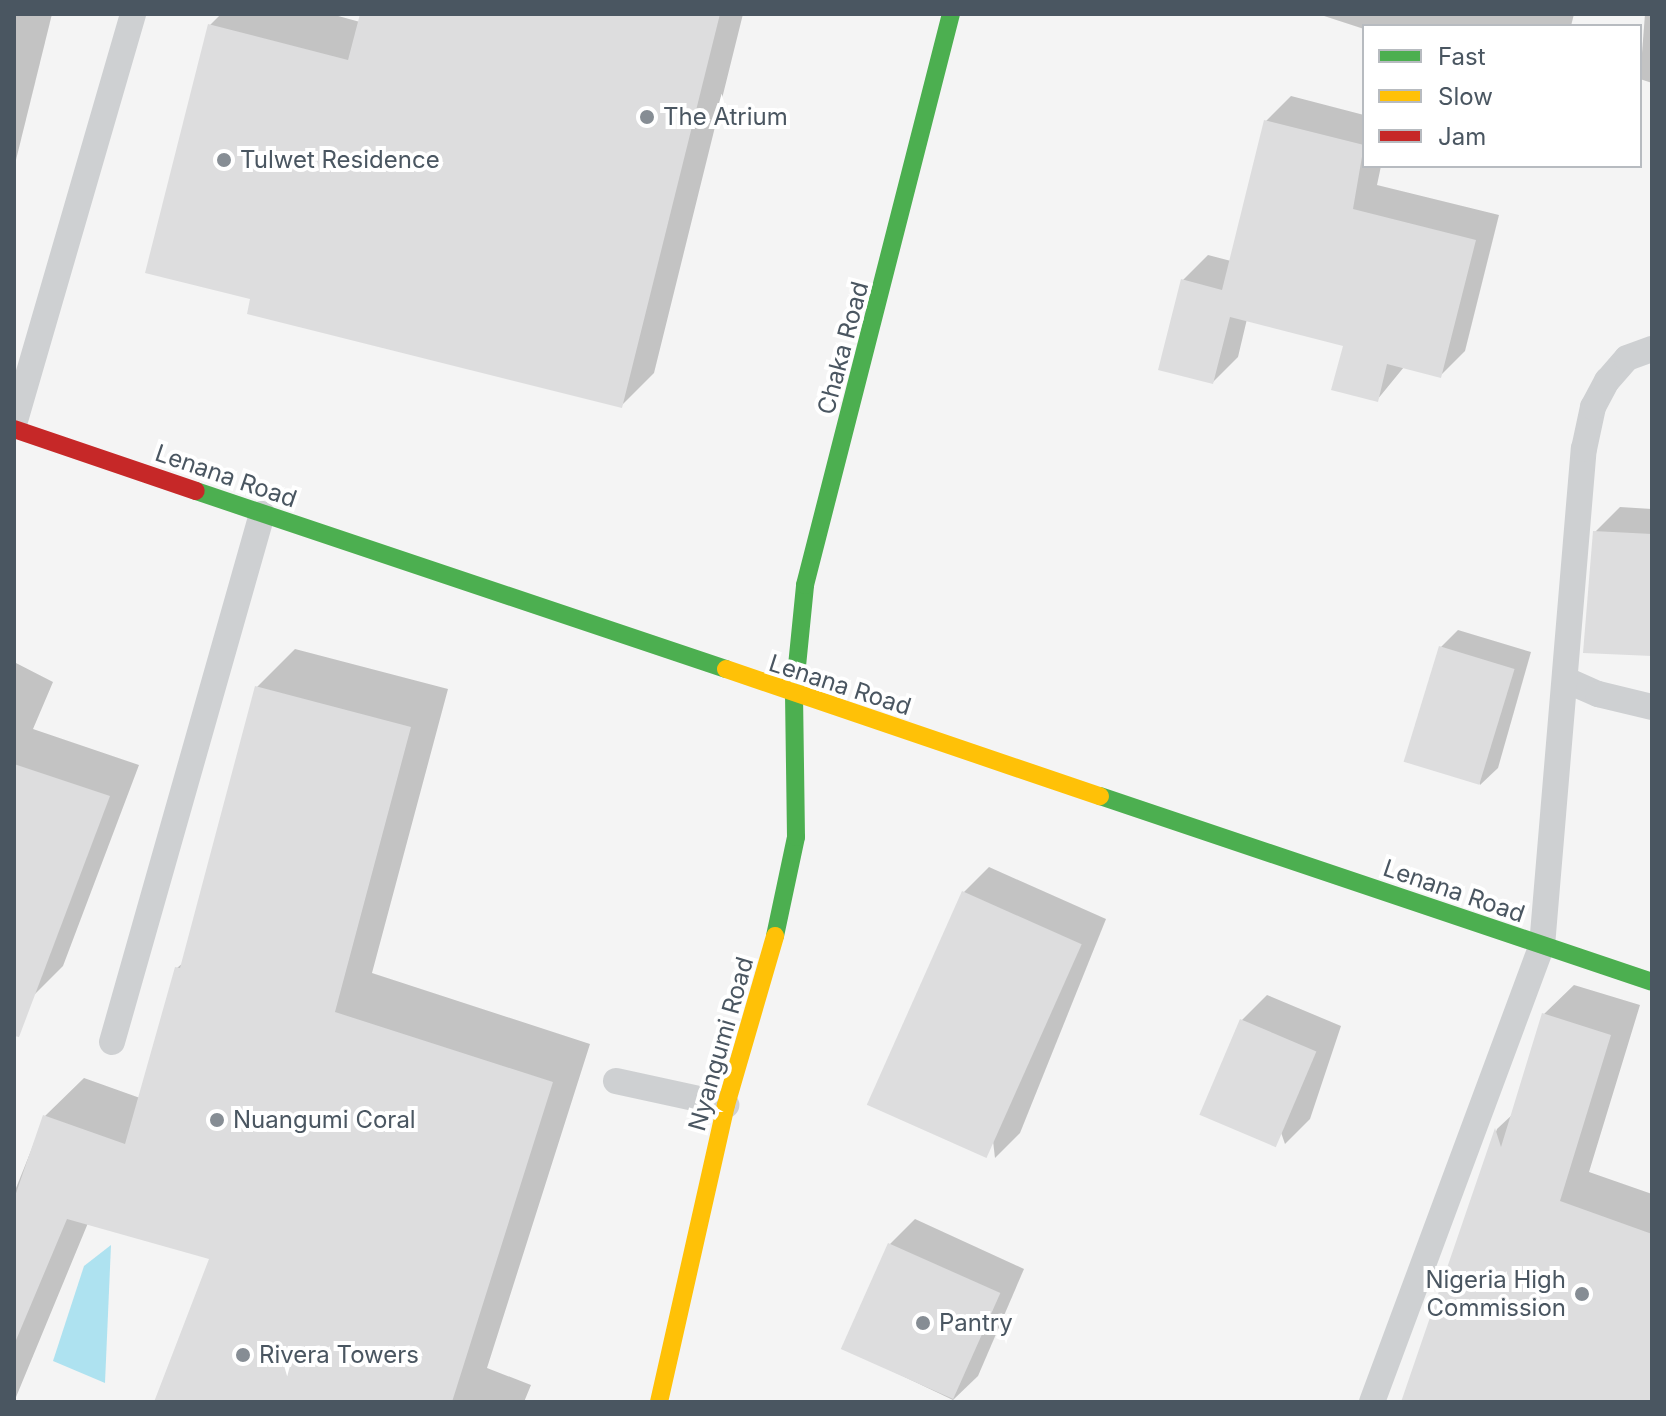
<!DOCTYPE html>
<html>
<head>
<meta charset="utf-8">
<style>
	body { margin:0 }
	#map { position:relative; width:1666px; height:1416px; overflow:hidden; background:#f4f4f4; font-family:Inter,sans-serif }
	div>[style] { position:absolute }
	.water>* { inset:0; background:#aee2f0 }
	.shadow>* { inset:0; background:#0003 }
	.building>* { inset:0; background:#ddddde; transform-origin:0 0 }
	.lane>* { height:26px; margin:-13px; padding:0 13px; transform-origin:13px; border-radius:13px; background:#ced0d2 }
	.fast>* { height:18px; margin:-9px; padding:0 9px; transform-origin:9px; border-radius:9px; background:#4caf50 }
	.slow>* { height:18px; margin:-9px; padding:0 9px; transform-origin:9px; border-radius:9px; background:#ffc107 }
	.jam>* { height:18px; margin:-9px; padding:0 9px; transform-origin:9px; border-radius:9px; background:#c62828 }
	.dots>* { width:22px; height:22px; translate:-50% -50%; box-sizing:border-box; border:4px solid #fff; border-radius:50% }
	span { translate:-50% -50%; white-space:nowrap; text-align:center; line-height:1.15; -webkit-text-stroke:8px #fff; paint-order:stroke }
	.poi-label { font-size:24px; color:#4a5661 }
	.left { translate:0 -50%; text-align:left }
	.right { translate:-100% -50%; text-align:right }
	.street-label { font-size:24px; color:#4a5661 }
	.frame { position:absolute; inset:0; border:16px solid #4a5661; pointer-events:none }
	.legend { position:absolute; left:1362px; top:24px; width:280px; height:144px; box-sizing:border-box; background:#fff; border:2px solid #b7bbc0; margin:0; padding:10px 14px; list-style:none; font-size:24px; color:#4a5661 }
	.legend li { display:flex; align-items:center; gap:16px; height:40px }
	.legend b { width:40px; border:2px solid #b7bbc0 }
</style>
</head>
<body>
<div id="map">
	<div class="water">
		<div style="clip-path:polygon(111px 1245px,105px 1383px,53px 1361px,84px 1266px)"></div>
	</div>
	<div class="shadow">
		<div style="clip-path:polygon(14px 14px,52px 14px,14px 168px)"></div>
		<div style="clip-path:polygon(221px 14px,331px 14px,360px 22px,362px 14px,743px 14px,654px 373px,621px 406px,253px 298px,210px 25px)"></div>
		<div style="clip-path:polygon(1318px 14px,1574px 14px,1571px 26px,1364px 29px)"></div>
		<div style="clip-path:polygon(1645px 14px,1652px 14px,1652px 83px,1640px 79px)"></div>
		<div style="clip-path:polygon(1291px 96px,1364px 115px,1364px 166px,1381px 166px,1377px 185px,1499px 215px,1465px 351px,1440px 376px,1404px 367px,1377px 400px,1345px 344px,1247px 319px,1238px 357px,1213px 382px,1183px 280px,1208px 255px,1231px 261px,1266px 121px)"></div>
		<div style="clip-path:polygon(1620px 507px,1652px 509px,1652px 654px,1595px 532px)"></div>
		<div style="clip-path:polygon(1458px 630px,1531px 652px,1498px 768px,1480px 785px,1441px 647px)"></div>
		<div style="clip-path:polygon(295px 649px,448px 689px,372px 973px,590px 1044px,487px 1368px,531px 1385px,524px 1402px,156px 1402px,211px 1258px,88px 1223px,14px 1402px,14px 1193px,45px 1116px,84px 1078px,140px 1098px,177px 968px,184px 962px,257px 687px)"></div>
		<div style="clip-path:polygon(14px 662px,53px 682px,33px 729px,139px 765px,63px 966px,32px 997px,14px 991px)"></div>
		<div style="clip-path:polygon(989px 867px,1106px 919px,1020px 1133px,995px 1158px,964px 892px)"></div>
		<div style="clip-path:polygon(1574px 985px,1640px 1005px,1589px 1172px,1652px 1194px,1652px 1402px,1403px 1402px,1497px 1129px,1514px 1113px,1544px 1014px)"></div>
		<div style="clip-path:polygon(1267px 995px,1341px 1026px,1310px 1119px,1285px 1144px,1242px 1020px)"></div>
		<div style="clip-path:polygon(915px 1219px,1024px 1269px,978px 1376px,953px 1400px,850px 1351px,890px 1244px)"></div>
	</div>
	<div class="building">
		<div style="clip-path:polygon(360px 14px,720px 14px,622px 408px,247px 314px,250px 299px,145px 273px,208px 24px,348px 60px)"></div>
		<div style="clip-path:polygon(1264px 120px,1364px 145px,1353px 209px,1476px 240px,1441px 378px,1387px 364px,1378px 402px,1331px 390px,1343px 346px,1230px 317px,1213px 384px,1158px 370px,1181px 279px,1222px 290px)"></div>
		<div style="clip-path:polygon(1593px 531px,1652px 534px,1652px 656px,1583px 653px)"></div>
		<div style="left:1439px;top:646px;width:79px;height:121px;rotate:17deg"></div>
		<div style="clip-path:polygon(255px 686px,411px 727px,335px 1012px,553px 1082px,452px 1402px,154px 1402px,209px 1259px,67px 1219px,14px 1345px,14px 1199px,43px 1115px,125px 1144px,175px 967px,180px 968px)"></div>
		<div style="clip-path:polygon(14px 764px,110px 796px,19px 1037px,14px 1036px)"></div>
		<div style="left:962px;top:891px;width:131px;height:234px;rotate:24deg"></div>
		<div style="clip-path:polygon(1542px 1013px,1611px 1035px,1560px 1201px,1652px 1234px,1652px 1402px,1401px 1402px,1495px 1128px,1501px 1147px)"></div>
		<div style="left:1240px;top:1019px;width:83px;height:104px;rotate:23deg"></div>
		<div style="left:888px;top:1243px;width:123px;height:116px;rotate:24deg"></div>
	</div>
	<div class="lane">
		<div style="left:14px;top:424px;width:427px;rotate:-73.8deg"></div>
		<div style="left:1566px;top:680px;width:35px;rotate:24deg"></div>
		<div style="left:1598px;top:694px;width:56px;rotate:13.5deg"></div>
		<div style="left:112px;top:1042px;width:549px;rotate:-74.14deg"></div>
		<div style="left:616px;top:1081px;width:113px;rotate:12.3deg"></div>
		<div style="left:1372px;top:1402px;width:487px;rotate:-69.6deg"></div>
		<div style="left:1542px;top:946px;width:499px;rotate:-85.2deg"></div>
		<div style="left:1584px;top:449px;width:43px;rotate:-77.9deg"></div>
		<div style="left:1593px;top:407px;width:30px;rotate:-62deg"></div>
		<div style="left:1607px;top:381px;width:30px;rotate:-49deg"></div>
		<div style="left:1627px;top:358px;width:27px;rotate:-20deg"></div>
	</div>
	<div class="fast">
		<div style="left:196px;top:491px;width:559px;rotate:18.56deg"></div>
		<div style="left:1100px;top:796px;width:582px;rotate:18.62deg"></div>
		<div style="left:775px;top:936px;width:101px;rotate:-78deg"></div>
		<div style="left:796px;top:837px;width:141px;rotate:-90.8deg"></div>
		<div style="left:794px;top:696px;width:112px;rotate:-84.3deg"></div>
		<div style="left:805px;top:585px;width:589px;rotate:-75.66deg"></div>
	</div>
	<div class="slow">
		<div style="left:726px;top:669px;width:395px;rotate:18.8deg"></div>
		<div style="left:659px;top:1402px;width:304px;rotate:-77.3deg"></div>
		<div style="left:726px;top:1105px;width:176px;rotate:-73.8deg"></div>
	</div>
	<div class="jam">
		<div style="left:14px;top:429px;width:192px;rotate:18.8deg"></div>
	</div>
	<div class="dots">
		<div style="left:647px;top:117px;background:#868d94"></div>
		<div style="left:224px;top:160px;background:#868d94"></div>
		<div style="left:217px;top:1120px;background:#868d94"></div>
		<div style="left:1582px;top:1294px;background:#868d94"></div>
		<div style="left:923px;top:1323px;background:#868d94"></div>
		<div style="left:243px;top:1355px;background:#868d94"></div>
	</div>
	<div class="poi-label">
		<span class="left" style="left:663px;top:117px">The Atrium</span>
		<span class="left" style="left:240px;top:160px">Tulwet Residence</span>
		<span class="left" style="left:233px;top:1120px">Nuangumi Coral</span>
		<span class="right" style="left:1566px;top:1294px">Nigeria High<br>Commission</span>
		<span class="left" style="left:939px;top:1323px">Pantry</span>
		<span class="left" style="left:259px;top:1355px">Rivera Towers</span>
	</div>
	<div class="street-label">
		<span style="left:843px;top:348px;rotate:-75deg">Chaka Road</span>
		<span style="left:226px;top:476px;rotate:19deg">Lenana Road</span>
		<span style="left:840px;top:685px;rotate:18deg">Lenana Road</span>
		<span style="left:1454px;top:891px;rotate:19deg">Lenana Road</span>
		<span style="left:721px;top:1044px;rotate:-74deg">Nyangumi Road</span>
	</div>
	<div class="frame"></div>
	<ul class="legend">
	<li><b style="height:10px;background:#4caf50"></b>Fast</li>
	<li><b style="height:10px;background:#ffc107"></b>Slow</li>
	<li><b style="height:10px;background:#c62828"></b>Jam</li>
	</ul>
</div>
</body>
</html>
